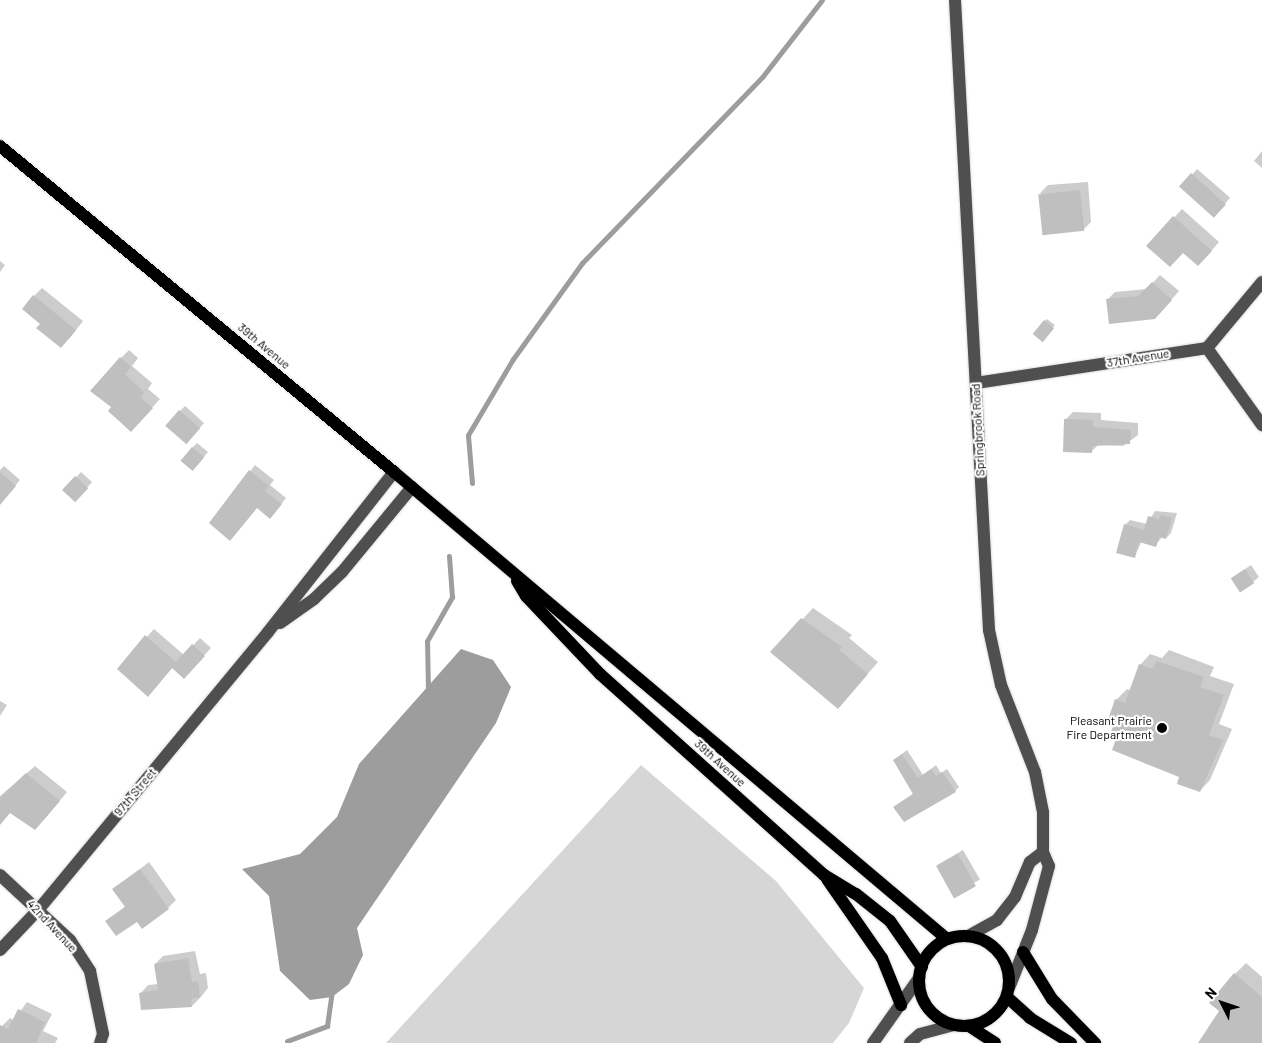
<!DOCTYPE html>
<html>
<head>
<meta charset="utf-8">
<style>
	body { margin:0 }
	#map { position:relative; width:1262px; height:1043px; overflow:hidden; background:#fff; font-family:Barlow,sans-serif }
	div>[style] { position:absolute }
	.green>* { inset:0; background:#d6d6d6 }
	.water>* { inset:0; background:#9d9d9d }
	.shadow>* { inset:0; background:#0003; transform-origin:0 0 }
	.stream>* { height:5px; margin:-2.5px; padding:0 2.5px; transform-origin:2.5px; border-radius:2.5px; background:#9d9d9d }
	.building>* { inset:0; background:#bfbfbf; transform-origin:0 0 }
	.roads { filter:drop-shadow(0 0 1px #dbdbdb) drop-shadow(0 0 1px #dbdbdb) }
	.minor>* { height:12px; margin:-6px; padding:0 6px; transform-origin:6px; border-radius:6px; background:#4f4f4f }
	.major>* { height:12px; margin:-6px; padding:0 6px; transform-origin:6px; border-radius:6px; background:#000 }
	.major>.ring { margin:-6px; padding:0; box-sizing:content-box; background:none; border:12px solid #000; border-radius:50% }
	.dots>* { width:14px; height:14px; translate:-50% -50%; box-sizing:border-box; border:2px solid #fff; border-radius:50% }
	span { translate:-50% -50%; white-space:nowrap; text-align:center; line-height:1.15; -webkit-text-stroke:4.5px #fff; paint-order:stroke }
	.street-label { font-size:12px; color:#000 }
	.poi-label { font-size:12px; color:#000 }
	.right { translate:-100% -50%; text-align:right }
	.north { position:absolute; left:1197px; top:978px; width:50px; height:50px; -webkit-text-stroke:4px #fff; paint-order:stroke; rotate:311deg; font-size:14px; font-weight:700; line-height:20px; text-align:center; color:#000 }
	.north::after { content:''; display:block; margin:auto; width:18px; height:22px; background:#000; clip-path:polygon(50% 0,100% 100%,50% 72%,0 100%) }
</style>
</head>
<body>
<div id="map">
	<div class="green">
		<div style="clip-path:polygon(641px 765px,776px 881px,864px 988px,849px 1023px,833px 1043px,386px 1043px)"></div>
	</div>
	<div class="water">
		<div style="clip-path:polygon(461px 649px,493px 660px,511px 687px,496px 723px,357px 928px,363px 955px,349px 984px,332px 997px,310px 1000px,280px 971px,269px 896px,242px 869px,300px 854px,337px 817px,359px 764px)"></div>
	</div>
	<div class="shadow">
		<div style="clip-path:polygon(1262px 151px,1262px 168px,1254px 161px)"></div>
		<div style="left:1197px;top:169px;width:44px;height:23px;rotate:41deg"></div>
		<div style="clip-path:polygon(1088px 182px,1091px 222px,1083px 230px,1040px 193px,1048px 185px)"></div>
		<div style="clip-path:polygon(1182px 209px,1219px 242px,1206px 257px,1148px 246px)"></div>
		<div style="clip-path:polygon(0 261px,5px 265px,0 272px)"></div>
		<div style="clip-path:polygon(1160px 275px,1179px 291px,1163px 309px,1107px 300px,1115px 292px,1147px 289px)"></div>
		<div style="clip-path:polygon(42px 288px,83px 321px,69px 339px,42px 324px,34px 296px)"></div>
		<div style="clip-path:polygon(1047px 319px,1055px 325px,1044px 338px,1045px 321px)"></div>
		<div style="clip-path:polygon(129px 350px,138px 358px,132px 366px,152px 383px,148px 389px,160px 399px,139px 422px,113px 407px,121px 358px)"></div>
		<div style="clip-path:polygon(185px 406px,204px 423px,192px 437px,180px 411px)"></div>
		<div style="clip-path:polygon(1073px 412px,1101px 413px,1101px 420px,1138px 423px,1138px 435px,1123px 446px,1098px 445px,1091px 452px,1065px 420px)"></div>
		<div style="clip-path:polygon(197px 443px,208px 452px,198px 464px,192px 448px)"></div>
		<div style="clip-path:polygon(255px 465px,274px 480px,270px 485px,286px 498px,275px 512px,257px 507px,211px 523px)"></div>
		<div style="clip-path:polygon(4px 466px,20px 480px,0 504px,0 470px)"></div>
		<div style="clip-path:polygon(81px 472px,92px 482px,81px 495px,64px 490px)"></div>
		<div style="clip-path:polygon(1155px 511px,1177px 513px,1171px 533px,1166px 538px,1162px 537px,1156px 545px,1142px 541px,1134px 557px,1125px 525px,1130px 520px,1147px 524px)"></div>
		<div style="clip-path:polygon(1251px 565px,1259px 577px,1253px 582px,1232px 578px)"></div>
		<div style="clip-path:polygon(813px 608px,852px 635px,849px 638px,878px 662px,838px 708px,772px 652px)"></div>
		<div style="clip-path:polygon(154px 629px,184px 655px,200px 638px,211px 648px,191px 670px,173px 667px,155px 688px,118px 669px)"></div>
		<div style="clip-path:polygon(1169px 650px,1214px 667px,1210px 676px,1234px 684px,1219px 724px,1232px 729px,1210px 780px,1200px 791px,1181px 776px,1144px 763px,1144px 760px,1119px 735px,1116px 700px,1127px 689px,1130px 690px,1140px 665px,1150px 654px,1162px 658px)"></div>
		<div style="clip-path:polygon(0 701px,7px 705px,0 716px)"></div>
		<div style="clip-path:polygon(907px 750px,923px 775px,936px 765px,941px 773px,947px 769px,959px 787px,955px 791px,895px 807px,914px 793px,894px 760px)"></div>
		<div style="clip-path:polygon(35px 766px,67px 792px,43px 821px,11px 812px,0 821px,0 796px)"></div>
		<div style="left:963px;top:850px;width:34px;height:30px;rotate:60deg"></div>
		<div style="clip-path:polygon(149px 862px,176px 900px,168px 908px,137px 920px,107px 921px,126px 906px,114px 889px)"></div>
		<div style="clip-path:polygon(195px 951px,200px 974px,206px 973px,208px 988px,200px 998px,192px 1006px,142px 1009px,140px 994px,148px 985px,158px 984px,155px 964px,163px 956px)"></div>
		<div style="clip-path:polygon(1246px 963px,1262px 977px,1262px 1043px,1200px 1043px,1221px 1011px,1235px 974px)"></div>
		<div style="clip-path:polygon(27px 1002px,52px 1014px,43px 1031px,58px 1038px,55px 1043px,2px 1043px,2px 1026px,10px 1018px,14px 1020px)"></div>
	</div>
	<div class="stream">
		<div style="left:472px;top:483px;width:48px;rotate:-94.8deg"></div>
		<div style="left:468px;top:435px;width:88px;rotate:-59.4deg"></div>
		<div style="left:513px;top:359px;width:118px;rotate:-54.3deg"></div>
		<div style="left:582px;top:263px;width:260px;rotate:-45.9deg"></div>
		<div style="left:763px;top:76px;width:96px;rotate:-52.2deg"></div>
		<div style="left:428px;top:691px;width:50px;rotate:-91.1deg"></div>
		<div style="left:427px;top:641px;width:51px;rotate:-60.4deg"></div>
		<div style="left:452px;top:597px;width:41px;rotate:-94.2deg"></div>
		<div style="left:287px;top:1041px;width:43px;rotate:-20.6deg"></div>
		<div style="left:327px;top:1026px;width:34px;rotate:-82deg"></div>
	</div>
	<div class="building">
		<div style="left:1191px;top:173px;width:47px;height:18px;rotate:42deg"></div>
		<div style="left:1080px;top:190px;width:41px;height:42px;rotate:84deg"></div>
		<div style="clip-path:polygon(1173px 216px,1212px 251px,1198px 266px,1183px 253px,1170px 267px,1146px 246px)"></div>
		<div style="clip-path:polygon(1152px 282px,1172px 300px,1155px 319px,1109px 324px,1106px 299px,1138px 296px)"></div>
		<div style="clip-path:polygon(33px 295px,76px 330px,61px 348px,36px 328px,40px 324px,22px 309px)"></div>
		<div style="left:1044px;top:320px;width:13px;height:18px;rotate:39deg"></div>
		<div style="clip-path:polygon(120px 357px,131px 367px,125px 374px,144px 392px,141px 398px,153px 408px,131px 432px,108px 411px,111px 407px,90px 391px)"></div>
		<div style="left:179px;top:410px;width:28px;height:21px;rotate:41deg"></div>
		<div style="clip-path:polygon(1064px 419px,1093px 420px,1093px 427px,1131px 430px,1130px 444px,1092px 446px,1092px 453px,1063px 452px)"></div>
		<div style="left:192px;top:447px;width:16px;height:18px;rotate:40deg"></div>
		<div style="clip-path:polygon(249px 470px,269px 486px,265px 491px,282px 504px,270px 519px,257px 508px,230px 541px,209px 523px)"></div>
		<div style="clip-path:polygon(0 472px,16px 486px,0 505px)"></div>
		<div style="left:75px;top:476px;width:18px;height:19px;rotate:43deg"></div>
		<div style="clip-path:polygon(1161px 515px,1172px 518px,1166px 539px,1159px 537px,1156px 547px,1139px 542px,1135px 558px,1116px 553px,1124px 524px,1144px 530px,1148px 516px,1159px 519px)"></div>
		<div style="left:1245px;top:569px;width:17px;height:17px;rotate:57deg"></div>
		<div style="clip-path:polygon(801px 618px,842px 647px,839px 650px,868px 674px,838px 709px,770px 652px)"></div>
		<div style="clip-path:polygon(145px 635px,176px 662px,192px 644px,205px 656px,184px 679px,172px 668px,148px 697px,117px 669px)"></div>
		<div style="clip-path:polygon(1157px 661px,1204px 677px,1200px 687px,1224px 695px,1209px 735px,1223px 740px,1200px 792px,1177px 784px,1179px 777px,1112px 750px,1117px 736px,1110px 734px,1115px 722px,1108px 720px,1115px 699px,1125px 703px,1139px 664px,1152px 669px)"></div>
		<div style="clip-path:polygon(902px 754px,918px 778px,931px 769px,936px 776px,942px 772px,956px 792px,904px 822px,893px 807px,913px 794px,893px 760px)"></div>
		<div style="clip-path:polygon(26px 773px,60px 801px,35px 830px,10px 813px,0 825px,0 798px)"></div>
		<div style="left:958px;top:854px;width:37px;height:25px;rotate:61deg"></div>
		<div style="clip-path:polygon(140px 869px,169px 909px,142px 929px,137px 922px,116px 936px,105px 921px,125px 907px,112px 889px)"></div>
		<div style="clip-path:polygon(188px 958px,192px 982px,198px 981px,200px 997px,191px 999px,192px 1007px,141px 1010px,139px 993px,158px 990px,154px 964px)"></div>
		<div style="clip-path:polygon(1234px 973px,1262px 997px,1262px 1043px,1198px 1043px,1219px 1011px,1209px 1003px)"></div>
		<div style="clip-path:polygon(18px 1009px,45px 1022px,36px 1043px,0 1043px,0 1025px,8px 1029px)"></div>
	</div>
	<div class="roads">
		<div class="minor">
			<div style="left:955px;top:0;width:631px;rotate:86.91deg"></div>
			<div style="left:989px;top:630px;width:56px;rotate:77.7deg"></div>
			<div style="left:1001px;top:685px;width:93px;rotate:68.7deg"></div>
			<div style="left:1035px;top:772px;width:41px;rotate:78.7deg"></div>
			<div style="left:1043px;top:812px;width:40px;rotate:90deg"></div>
			<div style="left:1043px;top:852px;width:15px;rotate:67deg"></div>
			<div style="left:1049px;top:866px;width:66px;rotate:104.9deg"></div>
			<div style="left:1032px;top:930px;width:62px;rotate:111.6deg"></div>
			<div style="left:1207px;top:348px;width:86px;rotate:-50.2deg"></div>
			<div style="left:976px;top:383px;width:234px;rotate:-8.6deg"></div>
			<div style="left:1207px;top:348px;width:95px;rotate:54.5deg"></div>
			<div style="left:280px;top:623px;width:42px;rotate:-35.2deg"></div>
			<div style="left:314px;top:599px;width:39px;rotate:-44deg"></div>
			<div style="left:342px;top:572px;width:110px;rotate:-50.5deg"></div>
			<div style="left:0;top:875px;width:96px;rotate:42.9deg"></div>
			<div style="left:70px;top:940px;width:37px;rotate:57deg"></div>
			<div style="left:90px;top:971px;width:64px;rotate:78.3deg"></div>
			<div style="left:103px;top:1034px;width:9px;rotate:108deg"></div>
			<div style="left:970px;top:935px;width:31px;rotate:-29deg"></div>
			<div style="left:997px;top:920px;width:29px;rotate:-52deg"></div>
			<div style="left:1015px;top:897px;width:38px;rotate:-67deg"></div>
			<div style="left:1030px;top:862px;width:16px;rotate:-38deg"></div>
			<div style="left:0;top:950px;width:57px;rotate:-46.4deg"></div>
			<div style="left:39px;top:909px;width:359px;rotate:-50.4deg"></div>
			<div style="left:268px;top:632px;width:204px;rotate:-51.8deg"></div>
			<div style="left:873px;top:1043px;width:80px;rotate:-54.7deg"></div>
			<div style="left:910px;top:1043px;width:13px;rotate:-42deg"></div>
			<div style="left:920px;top:1034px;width:34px;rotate:-15deg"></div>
		</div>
		<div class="major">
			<div style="left:0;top:146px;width:511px;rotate:39.6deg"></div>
			<div style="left:394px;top:472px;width:724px;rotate:40.18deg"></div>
			<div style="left:517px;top:581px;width:17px;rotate:59deg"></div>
			<div style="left:526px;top:596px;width:108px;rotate:46.5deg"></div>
			<div style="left:600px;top:674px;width:301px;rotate:41.9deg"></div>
			<div style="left:824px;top:875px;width:37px;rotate:31deg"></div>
			<div style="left:856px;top:894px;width:43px;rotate:38.5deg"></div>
			<div style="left:890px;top:921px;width:56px;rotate:55.2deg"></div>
			<div style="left:827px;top:879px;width:96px;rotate:55.2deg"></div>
			<div style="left:882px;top:958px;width:51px;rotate:68deg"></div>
			<div class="ring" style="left:919px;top:936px;width:78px;height:78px"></div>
			<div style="left:1023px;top:952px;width:55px;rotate:58.3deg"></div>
			<div style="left:1052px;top:999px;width:62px;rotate:45.7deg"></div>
			<div style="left:1007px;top:997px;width:31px;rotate:42deg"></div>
			<div style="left:1030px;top:1018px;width:48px;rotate:31.4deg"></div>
			<div style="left:969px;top:1026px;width:31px;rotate:33deg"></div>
		</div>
	</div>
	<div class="dots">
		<div style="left:1162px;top:728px;background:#000"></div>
	</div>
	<div class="street-label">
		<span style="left:264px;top:346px;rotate:40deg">39th Avenue</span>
		<span style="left:1138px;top:358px;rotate:-9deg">37th Avenue</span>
		<span style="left:978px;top:430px;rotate:-93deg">Springbrook Road</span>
		<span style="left:720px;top:763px;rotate:42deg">39th Avenue</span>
		<span style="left:135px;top:792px;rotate:-50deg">97th Street</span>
		<span style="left:52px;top:926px;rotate:47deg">42nd Avenue</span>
	</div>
	<div class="poi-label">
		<span class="right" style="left:1152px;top:728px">Pleasant Prairie<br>Fire Department</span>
	</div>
	<div class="north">N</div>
</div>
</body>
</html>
